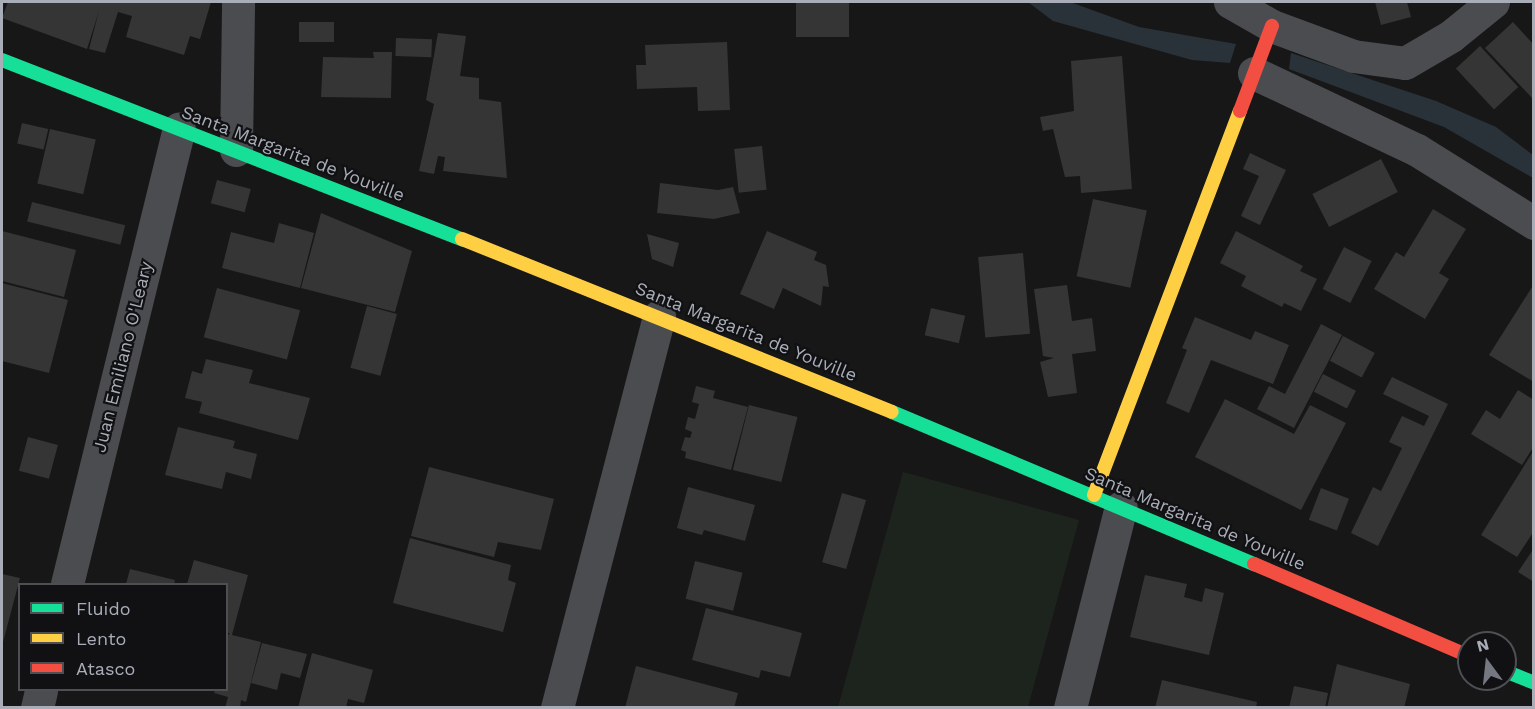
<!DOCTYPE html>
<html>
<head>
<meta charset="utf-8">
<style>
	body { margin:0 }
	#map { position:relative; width:1535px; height:709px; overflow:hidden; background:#171717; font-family:"Work Sans",sans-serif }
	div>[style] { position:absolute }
	.green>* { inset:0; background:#1d241e }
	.water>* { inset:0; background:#2a3239 }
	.building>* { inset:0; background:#353536; transform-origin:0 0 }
	.street>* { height:33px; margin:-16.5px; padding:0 16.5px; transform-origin:16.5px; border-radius:16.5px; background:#4b4c50 }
	.fast>* { height:14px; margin:-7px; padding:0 7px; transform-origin:7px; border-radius:7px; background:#16e098 }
	.slow>* { height:14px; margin:-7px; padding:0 7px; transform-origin:7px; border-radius:7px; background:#ffcf43 }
	.jam>* { height:14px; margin:-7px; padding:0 7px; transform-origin:7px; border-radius:7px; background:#f24e42 }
	span { translate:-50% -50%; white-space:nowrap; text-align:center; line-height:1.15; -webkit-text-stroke:4.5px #111113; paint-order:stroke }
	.street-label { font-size:18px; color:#a8adb8 }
	.frame { position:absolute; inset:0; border:3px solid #a8adb8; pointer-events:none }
	.legend { position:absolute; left:18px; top:583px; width:210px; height:108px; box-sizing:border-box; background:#111113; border:2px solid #4d4f55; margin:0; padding:8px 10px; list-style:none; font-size:18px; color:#a8adb8 }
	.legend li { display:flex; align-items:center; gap:12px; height:30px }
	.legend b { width:30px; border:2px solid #4d4f55 }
	.north { position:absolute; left:1457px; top:631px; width:60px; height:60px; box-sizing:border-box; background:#111113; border:2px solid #4d4f55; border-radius:50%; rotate:345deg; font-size:16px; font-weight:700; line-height:24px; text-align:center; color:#a8adb8 }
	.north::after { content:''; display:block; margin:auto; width:21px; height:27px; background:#757880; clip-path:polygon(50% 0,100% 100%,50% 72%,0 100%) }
</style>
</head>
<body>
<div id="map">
	<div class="green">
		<div style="clip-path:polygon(903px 472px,1079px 520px,1028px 707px,838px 707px)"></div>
	</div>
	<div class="water">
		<div style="clip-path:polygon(1028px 2px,1070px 2px,1139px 27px,1236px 44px,1230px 63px,1192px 60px,1053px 21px)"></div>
		<div style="clip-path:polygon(1291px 53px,1436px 101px,1496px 127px,1533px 155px,1533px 178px,1444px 127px,1289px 69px)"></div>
	</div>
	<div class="building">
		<div style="clip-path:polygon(8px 2px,211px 2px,200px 39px,190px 36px,184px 55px,126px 37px,132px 16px,118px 12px,105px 53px,89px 49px,99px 11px,87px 49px,2px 18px)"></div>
		<div style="left:796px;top:2px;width:53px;height:35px"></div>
		<div style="clip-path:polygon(1375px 2px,1407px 2px,1411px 17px,1381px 25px)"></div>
		<div style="left:299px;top:22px;width:35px;height:20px"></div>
		<div style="clip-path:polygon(1513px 22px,1534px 45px,1534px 100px,1485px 48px)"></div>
		<div style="clip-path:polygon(438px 33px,466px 36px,460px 76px,479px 78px,479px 99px,501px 102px,507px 178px,443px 171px,445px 157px,438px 156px,434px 174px,419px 171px,434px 104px,426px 100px)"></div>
		<div style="left:396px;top:38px;width:36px;height:18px;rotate:2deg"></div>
		<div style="clip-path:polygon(727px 42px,730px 110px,698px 111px,697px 87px,637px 89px,636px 65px,646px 65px,645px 45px)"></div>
		<div style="left:1480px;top:46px;width:56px;height:33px;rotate:47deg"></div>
		<div style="clip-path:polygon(373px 52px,392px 52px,391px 98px,321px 97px,323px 57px,374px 58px)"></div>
		<div style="clip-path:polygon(1122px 56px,1132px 189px,1081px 193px,1080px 176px,1065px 177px,1053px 129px,1043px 131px,1040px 117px,1074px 111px,1071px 61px)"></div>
		<div style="left:22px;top:123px;width:27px;height:21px;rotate:13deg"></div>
		<div style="left:50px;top:129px;width:47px;height:56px;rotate:13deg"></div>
		<div style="left:762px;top:146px;width:44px;height:28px;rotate:84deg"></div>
		<div style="clip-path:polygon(1250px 153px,1286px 170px,1260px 225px,1241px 216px,1259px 176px,1243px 169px)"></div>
		<div style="left:1381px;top:159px;width:37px;height:77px;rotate:63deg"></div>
		<div style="left:217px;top:180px;width:35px;height:24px;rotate:15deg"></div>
		<div style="clip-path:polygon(660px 183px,718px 190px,733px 187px,740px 213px,714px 219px,657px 213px)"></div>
		<div style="left:1093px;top:199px;width:55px;height:79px;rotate:12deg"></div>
		<div style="left:32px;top:202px;width:96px;height:20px;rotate:14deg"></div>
		<div style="clip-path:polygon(1433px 209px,1466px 229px,1439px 273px,1449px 279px,1425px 319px,1374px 289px,1396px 252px,1404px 257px)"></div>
		<div style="clip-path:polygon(321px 213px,412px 251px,395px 312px,301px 288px)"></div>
		<div style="clip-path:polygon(279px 223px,314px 233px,300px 288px,222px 268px,231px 232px,274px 243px)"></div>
		<div style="clip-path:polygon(2px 231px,76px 250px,64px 297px,2px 281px)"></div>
		<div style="clip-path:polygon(767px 231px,817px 252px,814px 260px,826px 265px,829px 287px,823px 286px,821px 306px,783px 288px,774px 309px,740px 294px)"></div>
		<div style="clip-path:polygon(1236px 231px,1303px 266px,1300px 271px,1317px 279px,1301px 311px,1284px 303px,1282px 307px,1241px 286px,1246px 276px,1220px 263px)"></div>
		<div style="clip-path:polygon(647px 234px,679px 243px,673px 267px,652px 259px)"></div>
		<div style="left:1344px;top:247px;width:31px;height:47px;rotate:27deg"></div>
		<div style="left:1023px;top:253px;width:81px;height:45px;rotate:85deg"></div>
		<div style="clip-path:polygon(2px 283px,68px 300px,49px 373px,2px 361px)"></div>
		<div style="clip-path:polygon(1534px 284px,1534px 382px,1489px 355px)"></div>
		<div style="clip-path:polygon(1067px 285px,1072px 321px,1092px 318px,1096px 351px,1072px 354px,1077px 393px,1048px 397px,1040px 362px,1054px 358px,1043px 356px,1034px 289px)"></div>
		<div style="left:217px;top:288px;width:86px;height:51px;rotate:15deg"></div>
		<div style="left:367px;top:306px;width:31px;height:64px;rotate:15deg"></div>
		<div style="left:931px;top:308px;width:35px;height:28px;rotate:13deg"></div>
		<div style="clip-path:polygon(1195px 317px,1251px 340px,1255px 331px,1289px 345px,1273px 384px,1211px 360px,1189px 413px,1166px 403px,1187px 350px,1182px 348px)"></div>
		<div style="clip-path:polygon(1321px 324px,1342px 335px,1294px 428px,1257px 409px,1269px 386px,1285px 394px)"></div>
		<div style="left:1343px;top:336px;width:36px;height:28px;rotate:28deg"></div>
		<div style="clip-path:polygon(206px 359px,253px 370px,249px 383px,310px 398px,298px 440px,199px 413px,202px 402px,185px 398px,192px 371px,202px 374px)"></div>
		<div style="left:1323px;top:374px;width:37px;height:20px;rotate:27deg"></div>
		<div style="clip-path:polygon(1392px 377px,1448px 404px,1378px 546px,1351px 533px,1373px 487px,1381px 491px,1402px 448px,1389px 442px,1402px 416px,1424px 426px,1429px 416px,1383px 394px)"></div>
		<div style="clip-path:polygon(696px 386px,715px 391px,713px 398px,748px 407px,731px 470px,685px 458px,686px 452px,681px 450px,685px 437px,690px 438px,692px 432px,685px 429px,688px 417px,695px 419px,699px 404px,692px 402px)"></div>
		<div style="clip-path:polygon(1518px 390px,1534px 400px,1534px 446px,1522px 465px,1471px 434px,1486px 410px,1500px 419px)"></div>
		<div style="clip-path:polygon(1225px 399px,1294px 434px,1310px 405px,1346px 423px,1301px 510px,1195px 457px)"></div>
		<div style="left:749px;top:405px;width:50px;height:67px;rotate:14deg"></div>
		<div style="clip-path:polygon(178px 427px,235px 441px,233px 448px,257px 454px,251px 479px,226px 472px,222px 489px,165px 475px)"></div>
		<div style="left:28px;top:437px;width:31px;height:35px;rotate:15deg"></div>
		<div style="clip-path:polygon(1532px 453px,1534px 531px,1517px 557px,1481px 535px)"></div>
		<div style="clip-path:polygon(429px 467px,554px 499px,541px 550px,498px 542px,494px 557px,411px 536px)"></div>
		<div style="clip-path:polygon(688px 487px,755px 505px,745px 541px,704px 530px,702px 535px,677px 528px)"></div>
		<div style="left:1321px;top:488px;width:30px;height:34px;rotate:21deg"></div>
		<div style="left:842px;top:493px;width:25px;height:72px;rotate:16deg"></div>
		<div style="clip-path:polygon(410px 538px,511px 565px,508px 580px,516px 583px,503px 632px,393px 603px)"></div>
		<div style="clip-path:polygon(1534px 548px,1534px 582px,1518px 572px)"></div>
		<div style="clip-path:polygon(194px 560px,248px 575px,232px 635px,261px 642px,246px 702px,241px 700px,240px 708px,225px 708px,228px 697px,214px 693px,215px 690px,226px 690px,226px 637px,230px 633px,226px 633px,226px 584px,187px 584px)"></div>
		<div style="left:695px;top:561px;width:49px;height:39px;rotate:14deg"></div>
		<div style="clip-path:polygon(130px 569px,175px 580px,174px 584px,126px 584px)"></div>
		<div style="clip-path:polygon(2px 574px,20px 578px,2px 646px)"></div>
		<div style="clip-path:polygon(1145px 575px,1187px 584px,1184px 597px,1202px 602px,1205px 588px,1224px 593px,1209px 655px,1130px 637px)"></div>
		<div style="clip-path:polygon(706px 608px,802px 633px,790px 677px,761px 670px,759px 678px,692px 660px)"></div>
		<div style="clip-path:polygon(262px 643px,307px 654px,300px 678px,281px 673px,277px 690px,251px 683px)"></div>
		<div style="clip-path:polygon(312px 653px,373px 670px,364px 703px,348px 699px,346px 708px,298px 708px)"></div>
		<div style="clip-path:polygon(1337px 664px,1410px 684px,1404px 708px,1327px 708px)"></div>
		<div style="clip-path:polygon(636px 666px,738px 693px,734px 708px,625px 708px)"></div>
		<div style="clip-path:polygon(1162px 680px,1257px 702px,1256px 708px,1155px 708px)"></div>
		<div style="clip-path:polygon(1294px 686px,1328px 693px,1325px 708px,1289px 708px)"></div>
	</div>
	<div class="street">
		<div style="left:1230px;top:2px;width:48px;rotate:29.7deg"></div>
		<div style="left:1272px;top:26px;width:86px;rotate:20.3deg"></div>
		<div style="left:1353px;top:56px;width:52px;rotate:7.7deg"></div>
		<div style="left:1405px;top:63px;width:53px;rotate:-30.4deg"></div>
		<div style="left:1451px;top:36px;width:54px;rotate:-39deg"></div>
		<div style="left:1254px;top:73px;width:180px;rotate:25.3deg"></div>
		<div style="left:1417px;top:150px;width:138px;rotate:32deg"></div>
		<div style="left:236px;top:150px;width:148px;rotate:-89.2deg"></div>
		<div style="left:67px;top:584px;width:469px;rotate:-76.2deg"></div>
		<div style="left:37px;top:708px;width:18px;rotate:-77deg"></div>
		<div style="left:557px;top:708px;width:405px;rotate:-75.4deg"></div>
		<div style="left:1070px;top:708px;width:207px;rotate:-75.8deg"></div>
	</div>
	<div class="fast">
		<div style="left:2px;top:60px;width:494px;rotate:21.3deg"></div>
		<div style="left:892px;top:412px;width:393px;rotate:22.8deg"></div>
		<div style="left:1505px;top:671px;width:31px;rotate:22deg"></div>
	</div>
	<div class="slow">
		<div style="left:462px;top:239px;width:463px;rotate:21.9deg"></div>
		<div style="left:1094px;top:495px;width:411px;rotate:-69.2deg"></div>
	</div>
	<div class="jam">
		<div style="left:1240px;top:111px;width:91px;rotate:-69.4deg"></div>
		<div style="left:1254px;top:564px;width:234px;rotate:23.2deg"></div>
	</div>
	<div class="street-label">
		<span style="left:293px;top:154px;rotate:21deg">Santa Margarita de Youville</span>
		<span style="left:746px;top:332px;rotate:22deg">Santa Margarita de Youville</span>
		<span style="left:123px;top:357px;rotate:-76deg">Juan Emiliano O'Leary</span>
		<span style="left:1195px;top:519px;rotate:23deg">Santa Margarita de Youville</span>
	</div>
	<div class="frame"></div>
	<ul class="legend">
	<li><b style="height:8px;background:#16e098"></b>Fluido</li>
	<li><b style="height:8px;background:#ffcf43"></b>Lento</li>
	<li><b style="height:8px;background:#f24e42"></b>Atasco</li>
	</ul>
	<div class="north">N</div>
</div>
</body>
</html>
